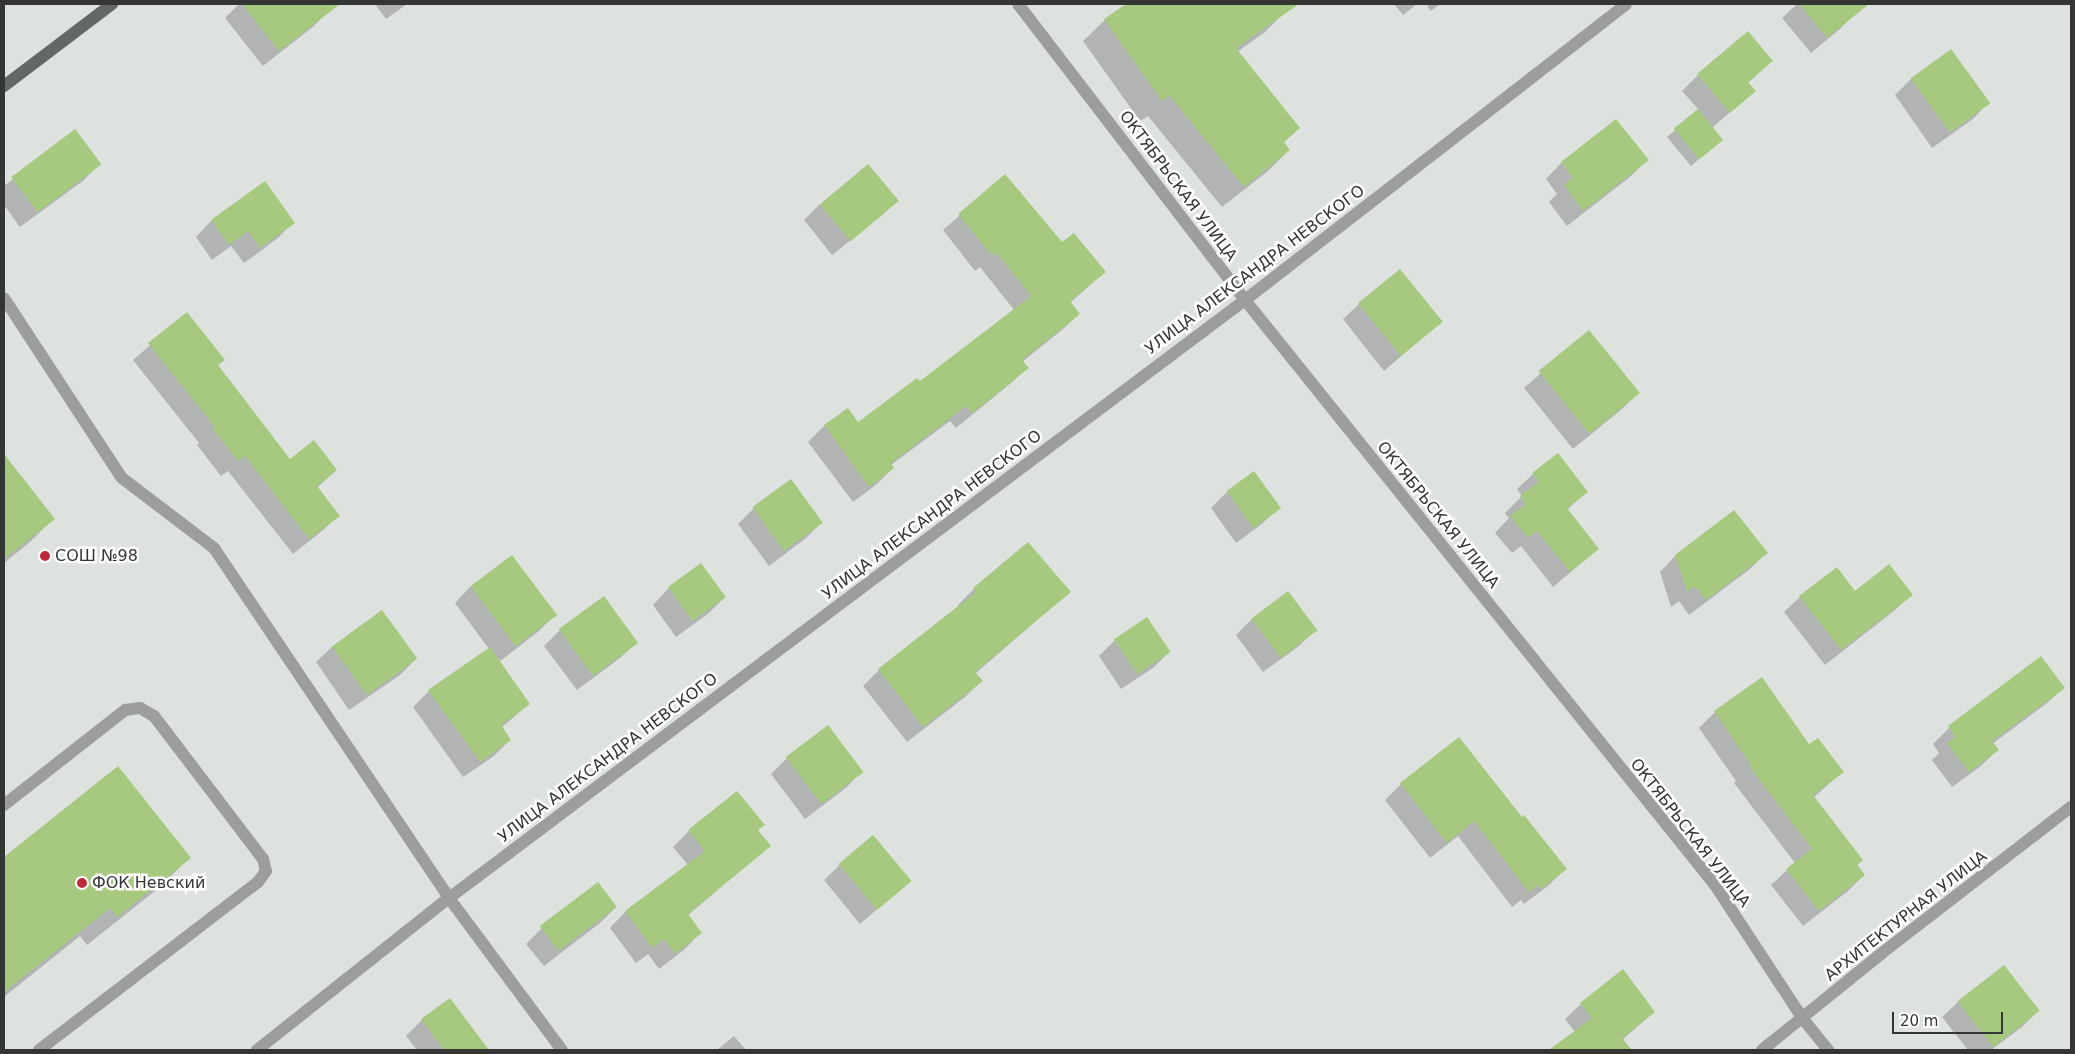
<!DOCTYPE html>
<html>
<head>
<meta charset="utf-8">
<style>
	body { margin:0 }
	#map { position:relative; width:2075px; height:1054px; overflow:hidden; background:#dee2df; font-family:"DejaVu Sans",sans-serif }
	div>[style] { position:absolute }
	.shadow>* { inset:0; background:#0003 }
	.building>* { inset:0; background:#a6c97f; transform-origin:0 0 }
	.lane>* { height:12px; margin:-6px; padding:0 6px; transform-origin:6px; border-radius:6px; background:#9c9e9e }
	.street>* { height:12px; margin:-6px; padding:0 6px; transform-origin:6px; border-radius:6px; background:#9c9e9e }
	.primary>* { height:12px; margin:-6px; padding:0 6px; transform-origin:6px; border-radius:6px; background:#636766 }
	.dots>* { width:14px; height:14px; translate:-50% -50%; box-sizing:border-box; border:2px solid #fff; border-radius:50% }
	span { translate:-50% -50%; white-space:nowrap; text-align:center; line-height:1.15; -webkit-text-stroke:5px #fff; paint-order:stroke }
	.street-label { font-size:16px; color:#343634 }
	.poi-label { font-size:16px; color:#343634 }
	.left { translate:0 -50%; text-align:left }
	.frame { position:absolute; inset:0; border:5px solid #343634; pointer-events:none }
	.scale { position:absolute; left:1892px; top:1012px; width:111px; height:22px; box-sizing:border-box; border:2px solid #343634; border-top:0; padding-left:6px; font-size:15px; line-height:18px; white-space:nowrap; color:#343634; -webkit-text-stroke:4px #fff; paint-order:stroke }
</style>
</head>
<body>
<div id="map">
	<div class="shadow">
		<div style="clip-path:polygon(239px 4px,324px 4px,329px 10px,314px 26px,263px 66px,225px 18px)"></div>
		<div style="clip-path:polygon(375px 4px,407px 4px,386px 19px)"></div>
		<div style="clip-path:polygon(1128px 4px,1281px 4px,1286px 11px,1265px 32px,1237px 52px,1299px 128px,1283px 143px,1289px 150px,1268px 171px,1222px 207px,1148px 116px,1140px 121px,1083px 41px,1105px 20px)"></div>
		<div style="clip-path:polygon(1394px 4px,1417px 4px,1403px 15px)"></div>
		<div style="clip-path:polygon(1426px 4px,1440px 4px,1431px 11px)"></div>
		<div style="clip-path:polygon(1797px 4px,1864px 4px,1840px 29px,1811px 53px,1782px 18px)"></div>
		<div style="clip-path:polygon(1951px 50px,1988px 103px,1973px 119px,1932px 148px,1895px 95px,1911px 79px)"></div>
		<div style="clip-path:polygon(1771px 61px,1748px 83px,1754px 91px,1712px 128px,1713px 147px,1691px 166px,1667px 137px,1699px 110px,1682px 91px,1698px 75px)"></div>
		<div style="clip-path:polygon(1616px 121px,1647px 160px,1631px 176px,1567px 226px,1549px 202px,1557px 194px,1546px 179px,1561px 163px)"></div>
		<div style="clip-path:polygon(75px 131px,99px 164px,84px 180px,20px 227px,4px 205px,4px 186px)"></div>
		<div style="clip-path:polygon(1005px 176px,1062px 244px,1104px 272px,1070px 303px,1079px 314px,1063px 329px,1022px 362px,1027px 368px,1011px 383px,956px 428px,950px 421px,891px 465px,893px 468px,877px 484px,853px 502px,808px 442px,824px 426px,847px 409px,858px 424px,919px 383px,1014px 310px,980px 267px,975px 271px,943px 230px)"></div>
		<div style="clip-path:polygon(264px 182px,293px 222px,278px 238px,244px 263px,231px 246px,212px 260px,196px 237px,211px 221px)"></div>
		<div style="clip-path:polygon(897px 200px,881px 216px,832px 255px,804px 220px,820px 204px)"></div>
		<div style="clip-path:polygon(1359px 304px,1441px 322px,1384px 371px,1343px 319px)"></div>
		<div style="clip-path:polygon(187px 314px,217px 366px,290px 461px,336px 470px,317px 488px,338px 516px,322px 531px,293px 554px,228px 471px,221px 476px,197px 445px,199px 443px,133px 360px)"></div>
		<div style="clip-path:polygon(1589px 331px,1638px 393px,1622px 409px,1573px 449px,1524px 388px)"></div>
		<div style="clip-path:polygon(4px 457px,53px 519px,30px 542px,4px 563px)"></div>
		<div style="clip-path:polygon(1533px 474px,1586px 492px,1567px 510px,1598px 549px,1553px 587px,1521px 546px,1512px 553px,1495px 533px,1509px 518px,1505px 513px,1522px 496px,1517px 489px)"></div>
		<div style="clip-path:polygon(1227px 492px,1279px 507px,1263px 523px,1236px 543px,1211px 508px)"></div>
		<div style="clip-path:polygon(753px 509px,822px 522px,806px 538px,769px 566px,738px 524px)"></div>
		<div style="clip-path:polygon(1028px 544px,1069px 592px,975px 674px,981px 681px,965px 697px,907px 742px,863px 686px,879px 670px,959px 607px,958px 605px,974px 589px)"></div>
		<div style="clip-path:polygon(1766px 553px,1750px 569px,1689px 615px,1679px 601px,1671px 607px,1660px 572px,1676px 555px)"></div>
		<div style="clip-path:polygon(511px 557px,555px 615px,539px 631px,499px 662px,529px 704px,501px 728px,510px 740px,494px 756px,463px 777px,413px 707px,429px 691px,489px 649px,455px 603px,470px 587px)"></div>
		<div style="clip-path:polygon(701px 565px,725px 597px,709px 613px,676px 637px,653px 605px,668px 589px)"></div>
		<div style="clip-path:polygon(1855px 592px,1911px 595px,1895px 610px,1825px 665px,1784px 612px,1800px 597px)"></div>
		<div style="clip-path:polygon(1252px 619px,1315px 630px,1299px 646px,1263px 672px,1236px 635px)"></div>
		<div style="clip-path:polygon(560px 630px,636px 643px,620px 658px,577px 690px,544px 646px)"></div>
		<div style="clip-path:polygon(1115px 640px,1169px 652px,1153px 668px,1121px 689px,1099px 656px)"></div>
		<div style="clip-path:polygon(332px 647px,416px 659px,400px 675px,349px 710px,316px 662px)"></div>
		<div style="clip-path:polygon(2041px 658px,2063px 688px,2047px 703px,1992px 744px,1997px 750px,1981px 766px,1952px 787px,1932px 760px,1939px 753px,1933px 744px,1949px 728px)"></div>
		<div style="clip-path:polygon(1762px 679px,1809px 746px,1842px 772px,1813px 798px,1864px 875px,1848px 891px,1803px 926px,1771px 885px,1795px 863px,1734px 783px,1736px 781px,1699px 728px,1715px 712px)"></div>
		<div style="clip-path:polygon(828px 727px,862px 771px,847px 787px,805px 819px,771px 774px,787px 758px)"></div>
		<div style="clip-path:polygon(1459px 738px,1522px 818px,1565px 869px,1549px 885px,1524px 904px,1521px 900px,1512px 907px,1458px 836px,1430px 858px,1385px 800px,1401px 784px)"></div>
		<div style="clip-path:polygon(118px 768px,189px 858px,160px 887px,87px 945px,80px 936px,4px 997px,4px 859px)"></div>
		<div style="clip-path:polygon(689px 831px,757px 831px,769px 846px,687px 916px,700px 933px,685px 949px,659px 969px,648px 954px,636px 963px,610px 928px,625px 912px,688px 865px,673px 847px)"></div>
		<div style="clip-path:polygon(840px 865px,910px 881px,860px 924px,824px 880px)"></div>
		<div style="clip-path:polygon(616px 907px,600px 923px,544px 966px,526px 944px,542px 928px)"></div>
		<div style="clip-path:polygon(1958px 1002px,2038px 1011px,2022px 1027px,1991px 1050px,1968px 1050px,1942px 1017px)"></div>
		<div style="clip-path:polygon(1581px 1004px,1654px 1012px,1622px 1040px,1627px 1046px,1623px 1050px,1551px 1050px,1575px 1032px,1565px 1019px)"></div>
		<div style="clip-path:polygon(422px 1020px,488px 1050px,417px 1050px,406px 1036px)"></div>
		<div style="clip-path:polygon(734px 1036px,746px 1050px,717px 1050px)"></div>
	</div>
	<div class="building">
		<div style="clip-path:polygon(242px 4px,340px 4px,279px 51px)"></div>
		<div style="clip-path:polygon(1126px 4px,1299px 4px,1236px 48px,1300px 128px,1284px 142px,1290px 150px,1244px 187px,1169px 95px,1162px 101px,1104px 19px)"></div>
		<div style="clip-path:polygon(1799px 4px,1869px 4px,1827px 38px)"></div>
		<div style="clip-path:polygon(1748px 31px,1773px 61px,1748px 82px,1756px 91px,1730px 113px,1697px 74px)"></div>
		<div style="left:1951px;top:49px;width:67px;height:50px;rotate:54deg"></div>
		<div style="left:1698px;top:109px;width:40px;height:31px;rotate:51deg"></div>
		<div style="clip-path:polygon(1616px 119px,1649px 160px,1583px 211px,1564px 185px,1573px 178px,1561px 162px)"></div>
		<div style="left:75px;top:129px;width:44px;height:80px;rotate:53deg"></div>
		<div style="left:868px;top:164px;width:48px;height:63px;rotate:50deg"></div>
		<div style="clip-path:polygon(1005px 174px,1062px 242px,1074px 233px,1106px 272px,1070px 301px,1080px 314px,1022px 360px,1029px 368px,972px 413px,966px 406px,891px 463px,894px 468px,869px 487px,824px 425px,848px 408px,858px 422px,917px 378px,920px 381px,1031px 296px,996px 252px,992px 256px,958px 214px)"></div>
		<div style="clip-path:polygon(265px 181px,295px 223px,260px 248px,248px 231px,229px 245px,211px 220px)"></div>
		<div style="left:1400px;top:269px;width:68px;height:54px;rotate:51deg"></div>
		<div style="clip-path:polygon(187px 312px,225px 360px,218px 365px,290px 459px,314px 440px,337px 470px,317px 486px,340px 516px,309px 539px,245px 456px,238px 461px,212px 428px,215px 427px,148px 343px)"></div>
		<div style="left:1589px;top:330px;width:81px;height:65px;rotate:51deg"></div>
		<div style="clip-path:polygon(1558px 453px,1588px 492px,1567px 508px,1599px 549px,1570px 572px,1537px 531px,1528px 538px,1510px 516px,1526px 504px,1520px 496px,1539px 482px,1532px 473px)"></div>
		<div style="clip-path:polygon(4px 454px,55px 519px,4px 559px)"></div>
		<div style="left:1254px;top:471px;width:46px;height:34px;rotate:54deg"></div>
		<div style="left:791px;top:479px;width:54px;height:48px;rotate:54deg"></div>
		<div style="clip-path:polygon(1734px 510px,1768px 553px,1706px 600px,1695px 586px,1687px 592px,1675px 555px)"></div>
		<div style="clip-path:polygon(1028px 542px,1071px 592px,975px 672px,983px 681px,923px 727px,878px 669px,976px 592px,973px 588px)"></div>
		<div style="left:512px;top:555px;width:75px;height:52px;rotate:53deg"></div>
		<div style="left:701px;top:563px;width:42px;height:41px;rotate:54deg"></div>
		<div style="clip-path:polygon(1889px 564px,1913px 595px,1841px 650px,1799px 596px,1837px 567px,1855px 591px)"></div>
		<div style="left:1288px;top:591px;width:49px;height:46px;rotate:53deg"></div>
		<div style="left:604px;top:596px;width:58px;height:56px;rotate:54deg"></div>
		<div style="left:382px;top:610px;width:60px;height:62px;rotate:54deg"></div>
		<div style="left:1147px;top:617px;width:42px;height:40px;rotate:56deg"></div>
		<div style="clip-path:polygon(490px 647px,530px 704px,501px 725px,511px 740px,480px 762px,428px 690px)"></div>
		<div style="clip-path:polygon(2041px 656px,2065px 688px,1992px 741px,1999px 750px,1969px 772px,1947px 743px,1955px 737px,1948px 726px)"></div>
		<div style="clip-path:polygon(1762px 677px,1809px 744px,1818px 738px,1844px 772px,1813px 795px,1863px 860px,1857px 865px,1865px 875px,1819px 911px,1786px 869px,1812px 849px,1749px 766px,1751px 765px,1714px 711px)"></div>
		<div style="left:828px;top:725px;width:59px;height:53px;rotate:53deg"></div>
		<div style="clip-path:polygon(1459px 737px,1522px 817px,1524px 815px,1567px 869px,1541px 889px,1537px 885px,1529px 892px,1474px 821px,1447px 843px,1400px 783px)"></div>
		<div style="clip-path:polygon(118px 766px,191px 858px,117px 917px,110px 908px,4px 992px,4px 857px)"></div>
		<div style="clip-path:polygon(737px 791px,765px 825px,758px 830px,771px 846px,688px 914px,702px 933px,675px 954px,664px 939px,652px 948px,625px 911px,705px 851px,688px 830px)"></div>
		<div style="left:873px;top:835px;width:60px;height:45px;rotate:50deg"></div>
		<div style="left:598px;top:882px;width:31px;height:73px;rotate:53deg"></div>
		<div style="left:2004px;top:965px;width:58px;height:59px;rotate:52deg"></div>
		<div style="clip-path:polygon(1623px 969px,1655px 1012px,1622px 1038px,1632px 1050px,1549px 1050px,1592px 1018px,1580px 1003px)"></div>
		<div style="clip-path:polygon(450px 998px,489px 1050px,444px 1050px,421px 1019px)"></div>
	</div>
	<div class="lane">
		<div style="left:4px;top:298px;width:215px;rotate:56.8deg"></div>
		<div style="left:122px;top:478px;width:116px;rotate:37.3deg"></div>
		<div style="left:214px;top:548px;width:422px;rotate:56.1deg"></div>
		<div style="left:449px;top:898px;width:189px;rotate:53.4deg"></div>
		<div style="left:4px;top:805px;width:154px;rotate:-38.1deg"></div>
		<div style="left:125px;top:710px;width:15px;rotate:-8deg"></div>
		<div style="left:140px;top:708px;width:16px;rotate:30deg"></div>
		<div style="left:154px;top:716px;width:180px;rotate:52.7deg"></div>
		<div style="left:263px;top:859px;width:12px;rotate:76deg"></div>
		<div style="left:266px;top:871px;width:14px;rotate:126deg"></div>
		<div style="left:258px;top:882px;width:276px;rotate:142.5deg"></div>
	</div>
	<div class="street">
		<div style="left:1018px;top:4px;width:373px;rotate:52.5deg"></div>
		<div style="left:1245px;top:300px;width:750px;rotate:51.22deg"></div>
		<div style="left:1715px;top:885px;width:160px;rotate:56.7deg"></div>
		<div style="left:1803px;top:1019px;width:40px;rotate:51deg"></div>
		<div style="left:257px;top:1050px;width:245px;rotate:-38.4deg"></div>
		<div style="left:449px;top:898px;width:996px;rotate:-36.92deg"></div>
		<div style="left:1245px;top:300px;width:482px;rotate:-37.8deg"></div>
		<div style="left:1762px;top:1050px;width:154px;rotate:-38.9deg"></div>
		<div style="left:1882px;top:953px;width:239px;rotate:-37.7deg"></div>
	</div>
	<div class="primary">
		<div style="left:4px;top:86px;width:136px;rotate:-37.2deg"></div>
	</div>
	<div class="dots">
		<div style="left:45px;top:556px;background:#bc2b38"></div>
		<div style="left:82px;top:883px;background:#bc2b38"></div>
	</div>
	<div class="street-label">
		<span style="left:1178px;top:186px;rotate:53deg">ОКТЯБРЬСКАЯ УЛИЦА</span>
		<span style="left:1255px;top:270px;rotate:-37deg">УЛИЦА АЛЕКСАНДРА НЕВСКОГО</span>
		<span style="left:932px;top:515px;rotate:-37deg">УЛИЦА АЛЕКСАНДРА НЕВСКОГО</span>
		<span style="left:1438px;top:515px;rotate:51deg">ОКТЯБРЬСКАЯ УЛИЦА</span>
		<span style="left:608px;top:758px;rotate:-37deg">УЛИЦА АЛЕКСАНДРА НЕВСКОГО</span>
		<span style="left:1690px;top:833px;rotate:52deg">ОКТЯБРЬСКАЯ УЛИЦА</span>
		<span style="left:1906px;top:916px;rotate:-38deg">АРХИТЕКТУРНАЯ УЛИЦА</span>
	</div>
	<div class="poi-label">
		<span class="left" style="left:55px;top:556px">СОШ №98</span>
		<span class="left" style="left:92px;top:883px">ФОК Невский</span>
	</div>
	<div class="frame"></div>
	<div class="scale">20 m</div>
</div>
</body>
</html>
